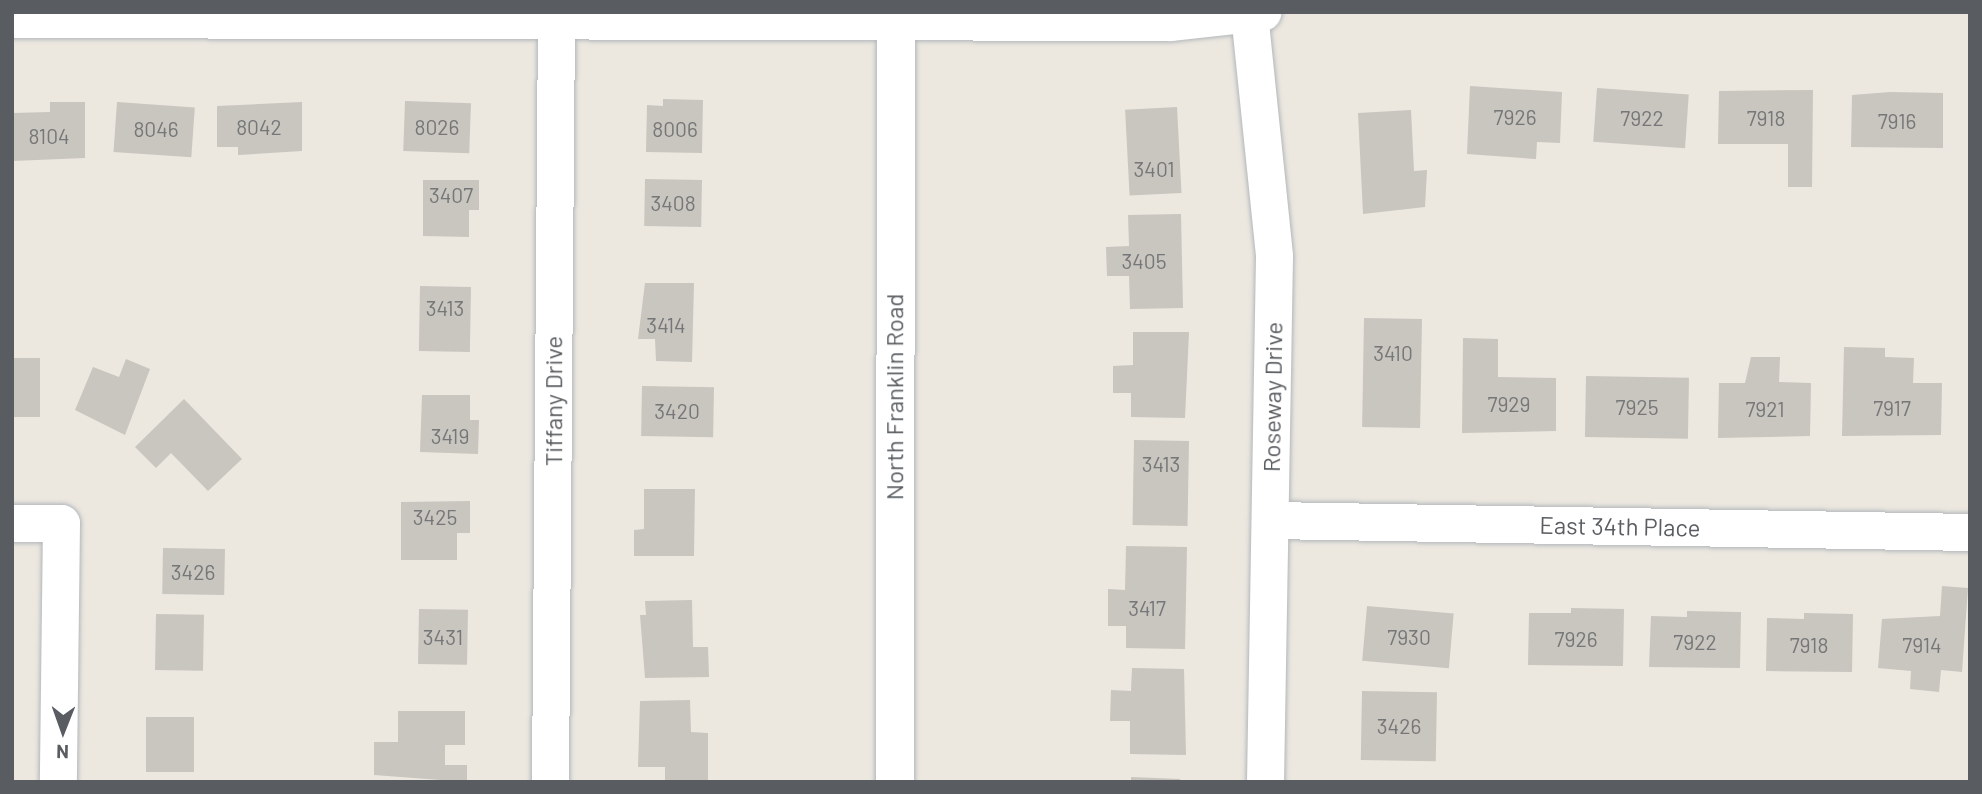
<!DOCTYPE html>
<html>
<head>
<meta charset="utf-8">
<style>
	body { margin:0 }
	#map { position:relative; width:1982px; height:794px; overflow:hidden; background:#ece8e0; font-family:Barlow,sans-serif }
	div>[style] { position:absolute }
	.building>* { inset:0; background:#c9c5bf; transform-origin:0 0 }
	.roads { filter:drop-shadow(0 0 2px #b3b7bb) drop-shadow(0 0 2px #b3b7bb) }
	.street>* { height:37px; margin:-18.5px; padding:0 18.5px; transform-origin:18.5px; border-radius:18.5px; background:#fff }
	.secondary>* { height:38px; margin:-19px; padding:0 19px; transform-origin:19px; border-radius:19px; background:#fff }
	span { translate:-50% -50%; white-space:nowrap; text-align:center; line-height:1.15; -webkit-text-stroke:7px #fff; paint-order:stroke }
	.number-label { font-size:21px; color:#757778 }
	.number-label span { -webkit-text-stroke-width:0 }
	.street-label { font-size:24px; color:#595d61 }
	.frame { position:absolute; inset:0; border:14px solid #595d61; pointer-events:none }
	.north { position:absolute; left:28px; top:696px; width:70px; height:70px; -webkit-text-stroke:5px #fff; paint-order:stroke; rotate:181deg; font-size:19px; font-weight:700; line-height:28px; text-align:center; color:#595d61 }
	.north::after { content:''; display:block; margin:auto; width:24px; height:32px; background:#595d61; clip-path:polygon(50% 0,100% 100%,50% 72%,0 100%) }
</style>
</head>
<body>
<div id="map">
	<div class="building">
		<i style="clip-path:polygon(1470px 86px,1562px 92px,1560px 143px,1537px 142px,1536px 159px,1467px 154px)"></i>
		<i style="left:1597px;top:88px;width:92px;height:54px;rotate:4deg"></i>
		<i style="clip-path:polygon(1813px 90px,1812px 187px,1788px 187px,1788px 144px,1718px 144px,1719px 91px)"></i>
		<i style="clip-path:polygon(1890px 92px,1943px 93px,1943px 148px,1851px 147px,1852px 95px)"></i>
		<i style="clip-path:polygon(663px 99px,703px 100px,702px 153px,646px 152px,647px 105px,663px 106px)"></i>
		<i style="left:405px;top:101px;width:66px;height:50px;rotate:2deg"></i>
		<i style="clip-path:polygon(50px 102px,85px 102px,85px 158px,12px 161px,12px 113px,50px 112px)"></i>
		<i style="left:117px;top:102px;width:78px;height:50px;rotate:4deg"></i>
		<i style="clip-path:polygon(302px 102px,302px 151px,238px 155px,238px 147px,217px 147px,217px 106px)"></i>
		<i style="left:1177px;top:107px;width:86px;height:52px;rotate:87deg"></i>
		<i style="clip-path:polygon(1411px 110px,1414px 171px,1427px 170px,1425px 207px,1363px 214px,1358px 113px)"></i>
		<i style="left:645px;top:179px;width:57px;height:47px;rotate:1deg"></i>
		<i style="clip-path:polygon(423px 180px,479px 180px,479px 210px,469px 210px,469px 237px,423px 236px)"></i>
		<i style="clip-path:polygon(1181px 214px,1183px 308px,1130px 309px,1129px 276px,1107px 276px,1106px 247px,1129px 246px,1128px 215px)"></i>
		<i style="clip-path:polygon(645px 283px,694px 283px,692px 362px,656px 361px,655px 339px,638px 339px)"></i>
		<i style="left:420px;top:286px;width:51px;height:65px;rotate:1deg"></i>
		<i style="left:1364px;top:318px;width:58px;height:109px;rotate:1deg"></i>
		<i style="clip-path:polygon(1133px 332px,1189px 332px,1185px 418px,1131px 417px,1131px 393px,1113px 393px,1113px 366px,1133px 365px)"></i>
		<i style="clip-path:polygon(1463px 338px,1498px 339px,1498px 377px,1556px 378px,1556px 431px,1462px 433px)"></i>
		<i style="clip-path:polygon(1844px 347px,1885px 348px,1885px 357px,1914px 358px,1913px 383px,1942px 383px,1941px 435px,1842px 436px)"></i>
		<i style="clip-path:polygon(1751px 357px,1780px 357px,1779px 382px,1811px 383px,1810px 436px,1718px 438px,1719px 383px,1745px 383px)"></i>
		<i style="left:12px;top:358px;width:28px;height:59px"></i>
		<i style="clip-path:polygon(126px 359px,150px 369px,125px 435px,75px 410px,93px 367px,119px 377px)"></i>
		<i style="left:1586px;top:376px;width:103px;height:61px;rotate:1deg"></i>
		<i style="left:642px;top:386px;width:72px;height:50px;rotate:1deg"></i>
		<i style="clip-path:polygon(422px 395px,470px 395px,470px 420px,479px 420px,478px 454px,420px 452px)"></i>
		<i style="clip-path:polygon(184px 399px,242px 459px,208px 491px,171px 453px,156px 468px,135px 447px)"></i>
		<i style="left:1134px;top:440px;width:55px;height:85px;rotate:1deg"></i>
		<i style="clip-path:polygon(644px 489px,695px 489px,694px 556px,634px 556px,634px 530px,644px 529px)"></i>
		<i style="clip-path:polygon(470px 501px,470px 533px,457px 533px,457px 560px,401px 560px,401px 502px)"></i>
		<i style="clip-path:polygon(1126px 546px,1187px 547px,1185px 649px,1126px 648px,1126px 626px,1108px 626px,1108px 589px,1125px 590px)"></i>
		<i style="left:163px;top:548px;width:62px;height:46px;rotate:1deg"></i>
		<i style="clip-path:polygon(1942px 586px,1968px 588px,1962px 672px,1941px 670px,1939px 692px,1910px 689px,1911px 671px,1878px 668px,1882px 619px,1940px 616px)"></i>
		<i style="clip-path:polygon(692px 600px,693px 647px,708px 647px,709px 677px,645px 678px,640px 615px,646px 615px,645px 601px)"></i>
		<i style="left:1367px;top:606px;width:87px;height:55px;rotate:5deg"></i>
		<i style="clip-path:polygon(1571px 608px,1624px 609px,1623px 666px,1528px 665px,1529px 613px,1571px 613px)"></i>
		<i style="left:419px;top:609px;width:49px;height:55px;rotate:1deg"></i>
		<i style="clip-path:polygon(1687px 611px,1741px 612px,1740px 668px,1649px 667px,1651px 616px,1687px 617px)"></i>
		<i style="clip-path:polygon(1804px 613px,1853px 614px,1852px 672px,1766px 671px,1767px 618px,1804px 619px)"></i>
		<i style="left:156px;top:614px;width:48px;height:56px;rotate:1deg"></i>
		<i style="clip-path:polygon(1132px 668px,1184px 669px,1186px 755px,1130px 754px,1130px 721px,1110px 721px,1111px 690px,1131px 691px)"></i>
		<i style="left:1362px;top:691px;width:75px;height:69px;rotate:1deg"></i>
		<i style="clip-path:polygon(690px 700px,691px 732px,708px 733px,708px 782px,665px 782px,665px 767px,638px 767px,640px 701px)"></i>
		<i style="clip-path:polygon(398px 711px,465px 711px,465px 745px,445px 745px,445px 765px,467px 765px,467px 782px,374px 775px,374px 742px,398px 742px)"></i>
		<i style="left:146px;top:717px;width:48px;height:55px"></i>
		<i style="clip-path:polygon(1131px 777px,1180px 779px,1180px 782px,1131px 782px)"></i>
	</div>
	<div class="roads">
		<div class="street">
			<i style="left:1249px;top:13px;width:244px;rotate:84.1deg"></i>
			<i style="left:1274px;top:256px;width:526px;rotate:90.98deg"></i>
			<i style="left:12px;top:19px;width:1158px;rotate:0.15deg"></i>
			<i style="left:1170px;top:22px;width:93px;rotate:-6.2deg"></i>
			<i style="left:1270px;top:520px;width:700px;rotate:0.98deg"></i>
			<i style="left:12px;top:523px;width:49px"></i>
			<i style="left:61px;top:523px;width:259px;rotate:90.7deg"></i>
			<i style="left:550px;top:782px;width:762px;rotate:-89.55deg"></i>
		</div>
		<div class="secondary">
			<i style="left:895px;top:782px;width:770px;rotate:-89.93deg"></i>
		</div>
	</div>
	<div class="number-label">
		<span style="left:1515px;top:117px">7926</span>
		<span style="left:1642px;top:118px">7922</span>
		<span style="left:1766px;top:118px">7918</span>
		<span style="left:1897px;top:121px">7916</span>
		<span style="left:259px;top:127px">8042</span>
		<span style="left:437px;top:127px">8026</span>
		<span style="left:156px;top:129px">8046</span>
		<span style="left:675px;top:129px">8006</span>
		<span style="left:49px;top:136px">8104</span>
		<span style="left:1154px;top:169px">3401</span>
		<span style="left:451px;top:195px">3407</span>
		<span style="left:673px;top:203px">3408</span>
		<span style="left:1144px;top:261px">3405</span>
		<span style="left:445px;top:308px">3413</span>
		<span style="left:666px;top:325px">3414</span>
		<span style="left:1393px;top:353px">3410</span>
		<span style="left:1509px;top:404px">7929</span>
		<span style="left:1637px;top:407px">7925</span>
		<span style="left:1892px;top:408px">7917</span>
		<span style="left:1765px;top:409px">7921</span>
		<span style="left:677px;top:411px">3420</span>
		<span style="left:450px;top:436px">3419</span>
		<span style="left:1161px;top:464px">3413</span>
		<span style="left:435px;top:517px">3425</span>
		<span style="left:193px;top:572px">3426</span>
		<span style="left:1147px;top:608px">3417</span>
		<span style="left:443px;top:637px">3431</span>
		<span style="left:1409px;top:637px">7930</span>
		<span style="left:1576px;top:639px">7926</span>
		<span style="left:1695px;top:642px">7922</span>
		<span style="left:1809px;top:645px">7918</span>
		<span style="left:1922px;top:645px">7914</span>
		<span style="left:1399px;top:726px">3426</span>
	</div>
	<div class="street-label">
		<span style="left:894px;top:397px;rotate:-90deg">North Franklin Road</span>
		<span style="left:1272px;top:397px;rotate:-89deg">Roseway Drive</span>
		<span style="left:553px;top:401px;rotate:-90deg">Tiffany Drive</span>
		<span style="left:1620px;top:526px;rotate:1deg">East 34th Place</span>
	</div>
	<div class="frame"></div>
	<div class="north">N</div>
</div>
</body>
</html>
